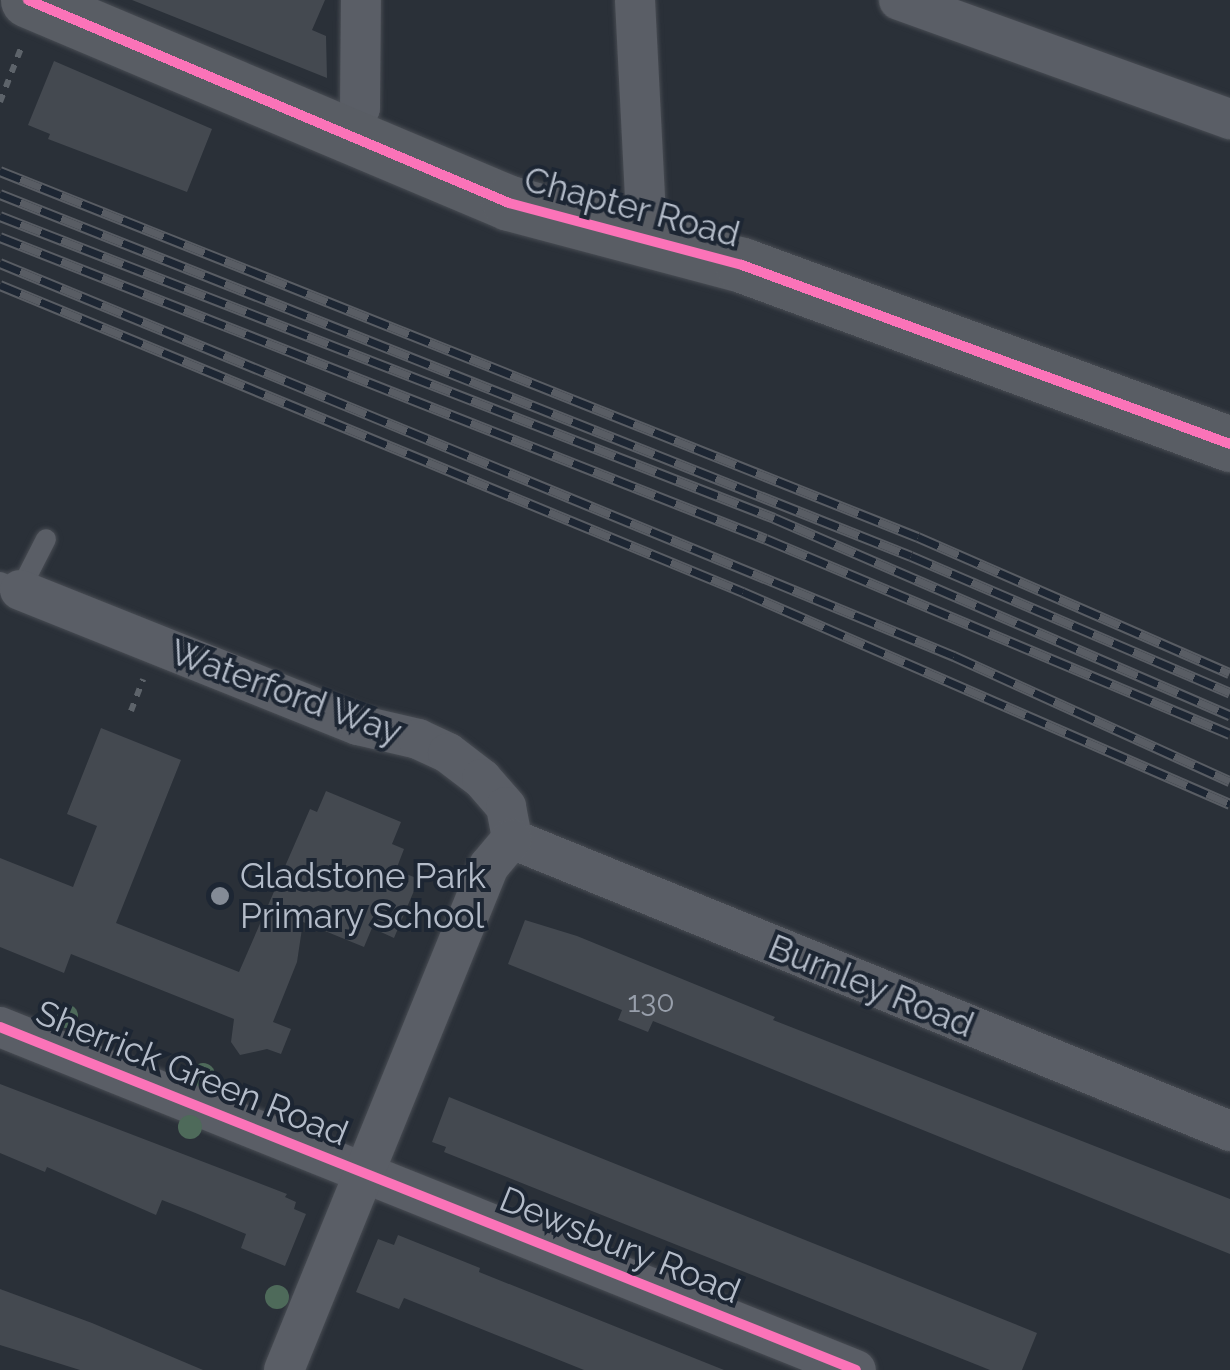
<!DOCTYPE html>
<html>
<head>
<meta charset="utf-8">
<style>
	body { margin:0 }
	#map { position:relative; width:1230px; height:1370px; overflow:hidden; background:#2a3038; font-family:Raleway,sans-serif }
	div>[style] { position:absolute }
	.building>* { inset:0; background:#444950 }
	.path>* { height:6px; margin-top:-3px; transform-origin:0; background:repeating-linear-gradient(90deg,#5d636a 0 8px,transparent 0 16px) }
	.roads { filter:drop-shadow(0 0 2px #484c53) drop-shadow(0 0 2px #484c53) }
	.lane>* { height:20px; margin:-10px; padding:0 10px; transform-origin:10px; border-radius:10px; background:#5a5e66 }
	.street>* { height:40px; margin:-20px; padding:0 20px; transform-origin:20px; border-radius:20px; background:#5a5e66 }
	.secondary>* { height:55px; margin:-27.5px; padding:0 27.5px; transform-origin:27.5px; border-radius:27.5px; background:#595d64 }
	.rail>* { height:11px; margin-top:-5.5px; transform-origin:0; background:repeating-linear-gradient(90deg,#1d2633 0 22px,#595d64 0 44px); box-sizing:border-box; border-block:2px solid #595d64 }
	.cycleway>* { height:10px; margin:-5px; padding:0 5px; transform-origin:5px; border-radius:5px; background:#fb73b8 }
	.trees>* { width:24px; height:24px; margin:-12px; border-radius:50%; background:#4e6a5a }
	.dots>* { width:28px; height:28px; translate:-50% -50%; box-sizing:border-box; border:5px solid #1d2633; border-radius:50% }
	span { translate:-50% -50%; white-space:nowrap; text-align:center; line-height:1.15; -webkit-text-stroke:8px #1d2633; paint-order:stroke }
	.number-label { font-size:30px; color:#989fab }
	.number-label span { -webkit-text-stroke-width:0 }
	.street-label { font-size:35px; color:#b4bcc9 }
	.poi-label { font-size:35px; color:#b4bcc9 }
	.left { translate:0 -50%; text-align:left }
</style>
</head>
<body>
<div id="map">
	<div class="building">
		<i style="clip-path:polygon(132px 0,325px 0,312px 30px,326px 36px,327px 78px)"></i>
		<i style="clip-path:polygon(54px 61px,212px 129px,187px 192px,48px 139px,50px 134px,28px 125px)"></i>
		<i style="clip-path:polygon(101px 728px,181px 760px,116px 923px,239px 972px,310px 809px,317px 812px,326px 791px,401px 822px,392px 844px,404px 849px,396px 870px,419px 879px,394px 938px,372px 928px,364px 947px,303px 922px,297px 962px,273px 1022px,291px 1029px,281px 1054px,267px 1049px,240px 1055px,231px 1042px,234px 1019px,71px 954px,64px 973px,0 947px,0 858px,73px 887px,97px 826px,67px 814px)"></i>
		<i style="clip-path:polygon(525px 920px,577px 936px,775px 1017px,773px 1020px,1230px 1199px,1230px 1254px,653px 1021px,648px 1032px,618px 1020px,622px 1010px,508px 964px)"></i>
		<i style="clip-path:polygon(0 1084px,287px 1194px,285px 1197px,296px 1202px,294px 1209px,306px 1214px,285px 1266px,241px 1248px,246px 1234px,193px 1212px,162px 1200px,156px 1215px,47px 1167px,45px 1172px,0 1153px)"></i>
		<i style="clip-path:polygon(449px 1097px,1037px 1333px,1022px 1370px,990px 1370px,444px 1152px,446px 1147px,432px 1142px)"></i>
		<i style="clip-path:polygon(398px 1235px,480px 1268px,479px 1272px,724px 1370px,584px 1370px,404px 1298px,399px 1309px,356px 1292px,378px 1239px,394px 1245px)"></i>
		<i style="clip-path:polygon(0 1289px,92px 1323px,203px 1370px,80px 1370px,0 1345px)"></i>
	</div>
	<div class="path">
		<i style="left:0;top:102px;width:63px;rotate:-68.7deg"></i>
		<i style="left:131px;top:711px;width:34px;rotate:-69deg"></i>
	</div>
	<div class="roads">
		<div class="lane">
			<i style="left:0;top:582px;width:22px;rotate:22deg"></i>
			<i style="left:20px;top:590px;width:57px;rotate:-63deg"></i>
		</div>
		<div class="street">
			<i style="left:635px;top:0;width:239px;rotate:87.1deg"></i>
			<i style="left:899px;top:0;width:352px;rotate:19.8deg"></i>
			<i style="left:349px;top:135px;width:29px;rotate:-68deg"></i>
			<i style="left:360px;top:108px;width:108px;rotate:-89.5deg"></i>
			<i style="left:20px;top:590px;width:364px;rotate:21.8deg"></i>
			<i style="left:358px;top:725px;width:62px;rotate:13.1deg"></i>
			<i style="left:418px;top:739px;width:33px;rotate:25deg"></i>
			<i style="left:448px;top:753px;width:43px;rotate:37.4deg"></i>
			<i style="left:482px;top:779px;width:37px;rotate:49deg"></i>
			<i style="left:506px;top:807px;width:33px;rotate:79deg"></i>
			<i style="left:512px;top:839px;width:775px;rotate:22.13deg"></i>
			<i style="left:0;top:1027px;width:922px;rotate:21.84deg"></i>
			<i style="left:284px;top:1370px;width:544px;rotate:-67.87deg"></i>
			<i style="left:489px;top:866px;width:35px;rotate:-50deg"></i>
		</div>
		<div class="secondary">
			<i style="left:28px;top:0;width:522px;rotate:22.88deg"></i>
			<i style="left:509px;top:203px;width:241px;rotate:14.9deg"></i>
			<i style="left:742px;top:265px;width:520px;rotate:20.14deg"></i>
		</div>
	</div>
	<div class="rail">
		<i style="left:0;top:171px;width:988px;rotate:21.74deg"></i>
		<i style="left:918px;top:537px;width:340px;rotate:23.6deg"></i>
		<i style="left:0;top:194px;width:980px;rotate:21.67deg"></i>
		<i style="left:911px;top:556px;width:347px;rotate:23.2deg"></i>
		<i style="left:0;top:216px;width:831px;rotate:21.31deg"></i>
		<i style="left:774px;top:518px;width:497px;rotate:23.4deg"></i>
		<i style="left:0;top:237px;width:823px;rotate:21.52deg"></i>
		<i style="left:766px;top:539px;width:503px;rotate:22.8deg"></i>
		<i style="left:0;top:263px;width:1032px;rotate:22.39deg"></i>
		<i style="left:954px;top:656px;width:303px;rotate:24.4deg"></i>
		<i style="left:0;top:285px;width:804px;rotate:22.45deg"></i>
		<i style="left:743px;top:592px;width:531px;rotate:23.52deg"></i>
	</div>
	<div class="cycleway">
		<i style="left:28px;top:0;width:522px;rotate:22.88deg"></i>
		<i style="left:509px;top:203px;width:241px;rotate:14.9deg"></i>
		<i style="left:742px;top:265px;width:520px;rotate:20.14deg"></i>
		<i style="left:0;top:1027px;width:922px;rotate:21.84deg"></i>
	</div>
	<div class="trees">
		<i style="left:66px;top:1016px"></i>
		<i style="left:203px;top:1075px"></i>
		<i style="left:190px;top:1127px"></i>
		<i style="left:277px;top:1297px"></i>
	</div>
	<div class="dots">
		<i style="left:220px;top:896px;background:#848b96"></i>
	</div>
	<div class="number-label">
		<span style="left:651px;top:1002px">130</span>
	</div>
	<div class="street-label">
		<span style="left:632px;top:207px;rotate:15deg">Chapter Road</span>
		<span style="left:286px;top:692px;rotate:20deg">Waterford Way</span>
		<span style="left:871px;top:986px;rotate:22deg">Burnley Road</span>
		<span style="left:192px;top:1073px;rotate:22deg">Sherrick Green Road</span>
		<span style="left:620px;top:1245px;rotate:22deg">Dewsbury Road</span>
	</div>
	<div class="poi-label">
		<span class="left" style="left:240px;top:896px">Gladstone Park<br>Primary School</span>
	</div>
</div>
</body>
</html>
